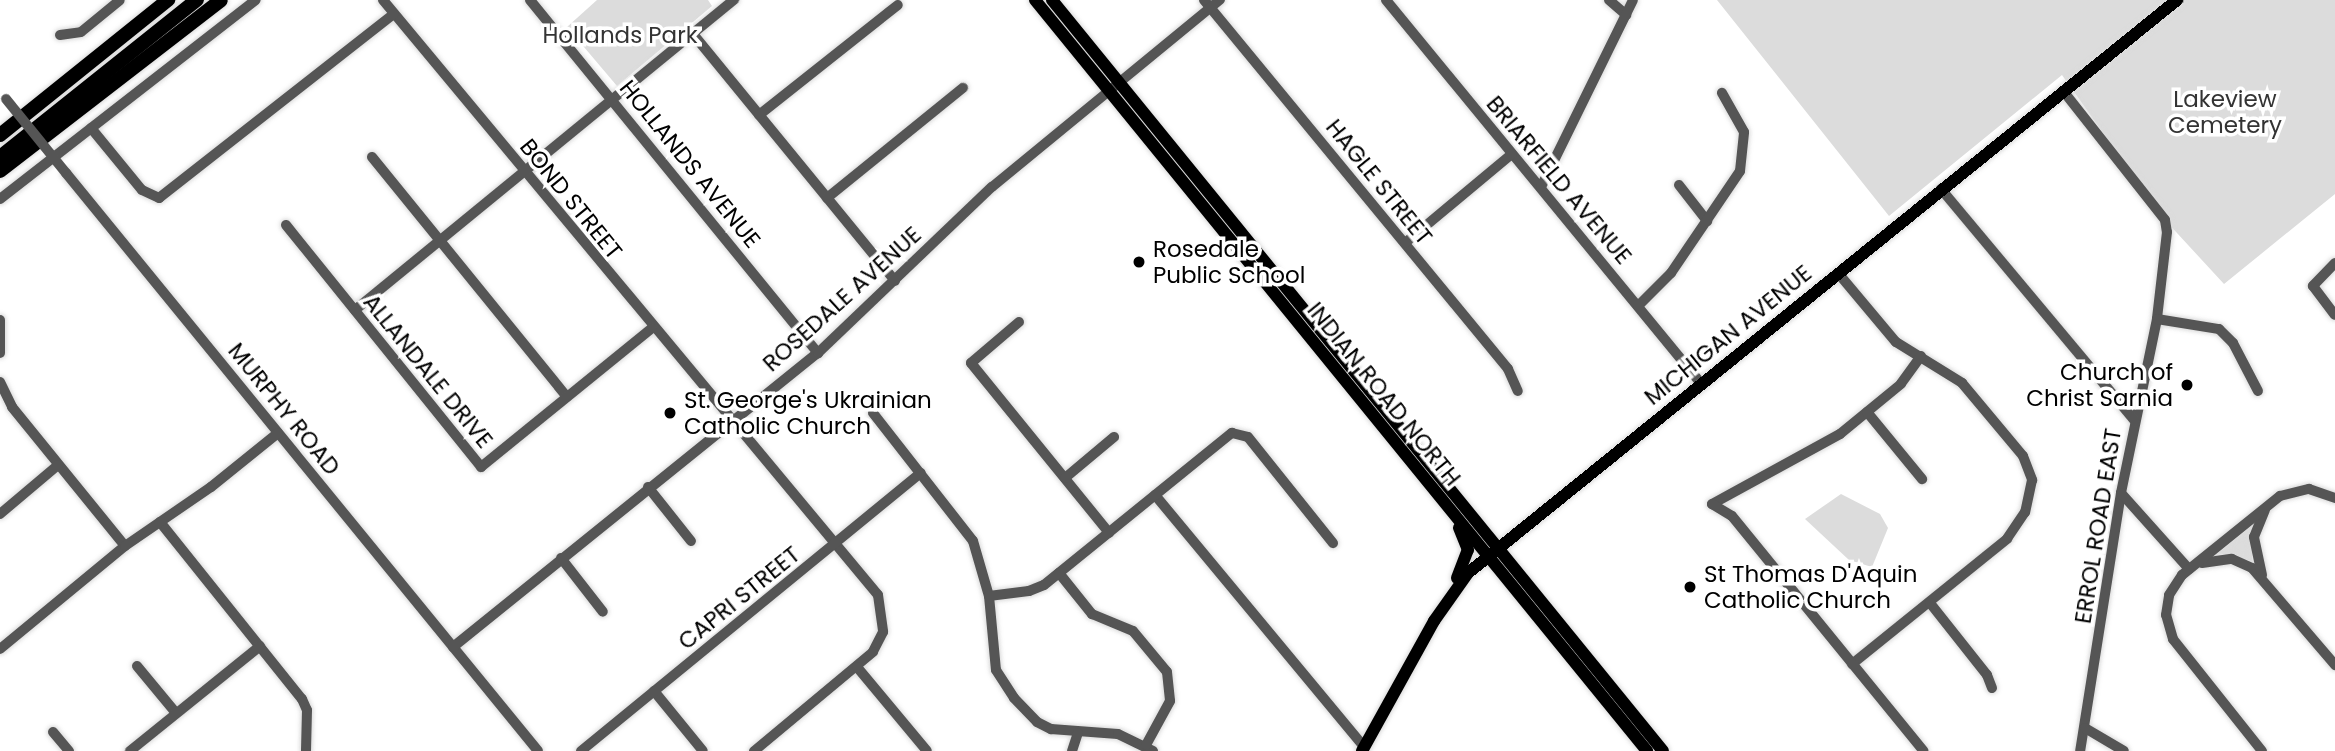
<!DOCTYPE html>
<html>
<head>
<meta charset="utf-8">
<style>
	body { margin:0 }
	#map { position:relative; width:2335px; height:751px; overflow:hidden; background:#fff; font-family:Poppins,sans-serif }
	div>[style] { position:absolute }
	.green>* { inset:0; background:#dcdcdc }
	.roads { filter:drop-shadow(0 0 2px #dbdbdb) drop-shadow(0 0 2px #dbdbdb) }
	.minor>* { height:10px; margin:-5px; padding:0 5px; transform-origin:5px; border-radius:5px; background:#555 }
	.major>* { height:12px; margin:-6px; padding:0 6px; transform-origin:6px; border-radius:6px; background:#000 }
	.highway>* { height:14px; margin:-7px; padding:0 7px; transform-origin:7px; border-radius:7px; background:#000 }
	.minor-bridge>* { height:10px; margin:-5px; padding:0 5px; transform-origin:5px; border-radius:5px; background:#555 }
	.dots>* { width:19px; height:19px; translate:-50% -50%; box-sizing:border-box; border:4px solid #fff; border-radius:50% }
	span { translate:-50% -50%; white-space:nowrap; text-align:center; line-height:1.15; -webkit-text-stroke:7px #fff; paint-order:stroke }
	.park-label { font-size:23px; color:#333 }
	.street-label { font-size:23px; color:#000 }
	.poi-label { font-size:23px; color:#000 }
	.left { translate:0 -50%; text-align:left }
	.right { translate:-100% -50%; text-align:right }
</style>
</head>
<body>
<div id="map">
	<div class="green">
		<i style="clip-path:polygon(597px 0,708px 0,712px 6px,617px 86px,567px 27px)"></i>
		<i style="clip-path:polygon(1717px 0,2335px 0,2335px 194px,2224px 284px,2165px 220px,2062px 75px,1889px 216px)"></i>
		<i style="clip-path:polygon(1841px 494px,1880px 514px,1888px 528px,1872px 567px,1849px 560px,1805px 519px)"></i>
		<i style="clip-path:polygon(2253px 526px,2252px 561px,2218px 553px,2251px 526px)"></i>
	</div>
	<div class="roads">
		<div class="minor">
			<i style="left:383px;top:0;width:774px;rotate:50.24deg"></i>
			<i style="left:878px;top:595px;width:37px;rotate:82deg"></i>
			<i style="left:883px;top:632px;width:22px;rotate:117deg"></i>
			<i style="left:873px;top:652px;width:155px;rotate:140.2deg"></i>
			<i style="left:530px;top:0;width:456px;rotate:50.8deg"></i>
			<i style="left:1204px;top:0;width:478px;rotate:50.5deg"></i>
			<i style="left:1508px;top:369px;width:24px;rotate:66deg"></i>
			<i style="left:1386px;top:0;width:497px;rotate:50.6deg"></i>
			<i style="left:1609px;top:0;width:23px;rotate:41deg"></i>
			<i style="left:693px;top:34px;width:319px;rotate:50.7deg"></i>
			<i style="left:60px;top:35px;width:21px;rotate:-8deg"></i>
			<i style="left:81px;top:32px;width:50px;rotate:-39.4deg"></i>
			<i style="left:2064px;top:92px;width:163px;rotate:51.7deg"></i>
			<i style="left:2165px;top:220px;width:12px;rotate:81deg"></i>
			<i style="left:2167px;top:232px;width:88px;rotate:96.6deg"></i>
			<i style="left:2157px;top:319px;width:178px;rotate:101.7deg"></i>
			<i style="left:2121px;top:493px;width:261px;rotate:99deg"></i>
			<i style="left:759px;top:115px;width:177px;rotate:-38.4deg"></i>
			<i style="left:91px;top:128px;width:80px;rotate:50.6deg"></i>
			<i style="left:142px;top:190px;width:19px;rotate:25deg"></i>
			<i style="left:159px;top:198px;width:298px;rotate:-38.1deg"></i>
			<i style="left:372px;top:157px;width:309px;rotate:50.9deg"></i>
			<i style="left:66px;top:173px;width:746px;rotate:50.76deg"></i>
			<i style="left:1679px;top:185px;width:46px;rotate:52.1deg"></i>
			<i style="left:1541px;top:187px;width:208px;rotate:-63.8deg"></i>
			<i style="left:1941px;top:189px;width:302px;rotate:50.1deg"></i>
			<i style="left:827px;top:198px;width:175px;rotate:-39deg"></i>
			<i style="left:0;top:199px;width:324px;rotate:-37.9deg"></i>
			<i style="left:286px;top:225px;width:311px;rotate:51.1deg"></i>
			<i style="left:481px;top:467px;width:220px;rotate:-39.1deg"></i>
			<i style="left:1405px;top:243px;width:139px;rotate:-39.8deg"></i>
			<i style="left:2335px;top:263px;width:32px;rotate:134deg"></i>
			<i style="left:2313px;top:286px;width:36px;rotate:53deg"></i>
			<i style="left:1838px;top:273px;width:90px;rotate:50deg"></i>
			<i style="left:1896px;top:342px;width:78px;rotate:31.8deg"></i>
			<i style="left:1962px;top:383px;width:95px;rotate:50.1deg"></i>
			<i style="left:2023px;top:456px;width:26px;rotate:69deg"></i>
			<i style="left:2032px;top:480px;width:33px;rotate:102deg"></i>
			<i style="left:2025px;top:512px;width:32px;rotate:124deg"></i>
			<i style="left:2007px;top:539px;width:199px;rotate:141.1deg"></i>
			<i style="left:1638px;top:306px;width:47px;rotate:-45deg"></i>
			<i style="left:1671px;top:273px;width:123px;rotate:-55.9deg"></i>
			<i style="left:1740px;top:171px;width:39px;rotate:-84deg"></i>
			<i style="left:1744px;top:132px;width:45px;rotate:-119.4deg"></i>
			<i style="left:355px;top:310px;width:490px;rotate:-39.3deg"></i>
			<i style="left:2157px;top:319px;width:63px;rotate:9.2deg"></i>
			<i style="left:2219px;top:329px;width:20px;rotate:45deg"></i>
			<i style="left:2233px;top:343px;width:54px;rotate:62.5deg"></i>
			<i style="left:0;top:320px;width:33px;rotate:90deg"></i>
			<i style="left:1019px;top:322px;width:63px;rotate:139.5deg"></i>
			<i style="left:971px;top:363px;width:219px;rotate:50.9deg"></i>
			<i style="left:1921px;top:356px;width:34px;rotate:126deg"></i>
			<i style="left:1901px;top:384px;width:79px;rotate:140.7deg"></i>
			<i style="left:1840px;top:434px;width:146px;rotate:151.3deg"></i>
			<i style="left:1712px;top:504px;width:23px;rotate:31deg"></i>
			<i style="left:1732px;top:516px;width:303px;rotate:50.8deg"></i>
			<i style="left:0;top:382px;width:28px;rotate:64deg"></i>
			<i style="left:12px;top:407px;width:179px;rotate:50.9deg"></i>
			<i style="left:1867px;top:412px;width:87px;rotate:50.6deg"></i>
			<i style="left:873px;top:413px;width:162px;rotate:52deg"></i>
			<i style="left:973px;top:541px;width:57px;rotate:73.8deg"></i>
			<i style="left:989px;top:596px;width:74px;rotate:84.6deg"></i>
			<i style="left:996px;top:670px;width:33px;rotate:57deg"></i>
			<i style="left:1014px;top:698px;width:33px;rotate:46deg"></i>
			<i style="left:1037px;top:722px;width:16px;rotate:27deg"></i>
			<i style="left:1051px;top:729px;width:67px;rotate:4.3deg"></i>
			<i style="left:1118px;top:734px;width:39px;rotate:26deg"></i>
			<i style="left:1065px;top:478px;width:64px;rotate:-39.9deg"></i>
			<i style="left:648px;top:487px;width:69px;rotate:51.5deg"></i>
			<i style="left:2121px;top:493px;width:102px;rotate:48.2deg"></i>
			<i style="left:1155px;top:495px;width:327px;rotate:50.3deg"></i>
			<i style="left:0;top:514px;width:76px;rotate:-40.2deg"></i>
			<i style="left:160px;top:522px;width:227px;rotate:51.3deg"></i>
			<i style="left:302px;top:699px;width:12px;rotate:66deg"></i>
			<i style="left:307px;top:710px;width:41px;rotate:91.4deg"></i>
			<i style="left:561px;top:558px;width:68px;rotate:52.1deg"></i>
			<i style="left:2202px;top:563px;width:30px;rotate:-8deg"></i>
			<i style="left:2232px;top:559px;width:22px;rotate:24deg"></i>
			<i style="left:2252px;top:568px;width:128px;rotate:49.4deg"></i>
			<i style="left:1059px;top:573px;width:53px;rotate:51.2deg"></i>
			<i style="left:1092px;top:614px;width:44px;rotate:22.5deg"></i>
			<i style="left:1133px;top:631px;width:53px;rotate:50.3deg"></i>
			<i style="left:1167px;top:672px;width:29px;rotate:84deg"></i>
			<i style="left:1170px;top:701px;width:50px;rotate:118.6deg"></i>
			<i style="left:2262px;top:575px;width:39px;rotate:-102deg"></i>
			<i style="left:2254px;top:537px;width:29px;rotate:-68deg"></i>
			<i style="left:989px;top:596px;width:40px;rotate:-7.1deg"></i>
			<i style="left:1029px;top:591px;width:16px;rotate:-22deg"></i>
			<i style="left:1044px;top:585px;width:242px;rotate:-39deg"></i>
			<i style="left:1232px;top:433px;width:16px;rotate:14deg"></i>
			<i style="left:1248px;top:437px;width:136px;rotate:51.3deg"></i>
			<i style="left:1930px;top:603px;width:92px;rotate:51.6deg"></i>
			<i style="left:1987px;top:675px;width:14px;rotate:69deg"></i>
			<i style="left:453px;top:647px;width:469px;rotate:-38.9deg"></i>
			<i style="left:818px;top:353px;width:240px;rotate:-43.7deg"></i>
			<i style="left:992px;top:187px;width:295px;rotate:-39.4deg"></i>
			<i style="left:0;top:649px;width:162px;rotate:-39.5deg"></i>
			<i style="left:125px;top:546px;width:104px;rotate:-34.5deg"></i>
			<i style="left:211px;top:487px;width:86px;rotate:-38.9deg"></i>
			<i style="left:137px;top:666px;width:61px;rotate:50.3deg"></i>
			<i style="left:857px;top:667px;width:109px;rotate:50.2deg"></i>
			<i style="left:654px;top:691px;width:77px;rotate:50.8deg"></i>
			<i style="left:2085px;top:728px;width:45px;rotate:30.5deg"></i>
			<i style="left:53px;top:732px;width:25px;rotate:50deg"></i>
			<i style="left:130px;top:751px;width:167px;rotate:-38.9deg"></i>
			<i style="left:581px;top:751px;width:439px;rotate:-39.3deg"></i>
			<i style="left:1072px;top:751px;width:19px;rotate:-72deg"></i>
			<i style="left:2262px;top:751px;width:143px;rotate:-128.5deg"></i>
			<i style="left:2173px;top:639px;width:25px;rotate:-106deg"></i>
			<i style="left:2166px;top:615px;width:20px;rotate:-81deg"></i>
			<i style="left:2169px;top:595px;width:24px;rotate:-57deg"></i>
			<i style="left:2182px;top:575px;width:126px;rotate:-38.9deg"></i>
			<i style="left:2280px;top:496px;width:30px;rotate:-14deg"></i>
			<i style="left:2309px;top:489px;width:28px;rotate:19deg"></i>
		</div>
		<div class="major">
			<i style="left:1035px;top:0;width:969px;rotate:50.82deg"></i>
			<i style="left:1052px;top:0;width:968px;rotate:50.87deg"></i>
			<i style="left:1457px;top:578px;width:30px;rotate:-69deg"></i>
			<i style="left:1468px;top:550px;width:24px;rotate:-112deg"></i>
			<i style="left:1362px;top:751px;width:149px;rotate:-61deg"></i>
			<i style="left:1434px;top:621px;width:59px;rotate:-54.7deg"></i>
			<i style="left:1468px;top:573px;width:912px;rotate:-38.94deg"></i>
		</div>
		<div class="highway">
			<i style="left:0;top:135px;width:216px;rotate:-38.8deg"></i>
			<i style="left:0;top:157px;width:252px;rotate:-38.6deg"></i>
			<i style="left:0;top:171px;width:279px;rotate:-37.7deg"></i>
		</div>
	</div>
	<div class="minor-bridge">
		<i style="left:6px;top:99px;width:95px;rotate:51deg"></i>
	</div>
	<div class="dots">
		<i style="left:1139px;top:262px;background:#000"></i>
		<i style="left:2187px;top:385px;background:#000"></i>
		<i style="left:670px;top:413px;background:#000"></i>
		<i style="left:1690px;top:587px;background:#000"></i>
	</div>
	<div class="park-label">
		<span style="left:620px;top:35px">Hollands Park</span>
		<span style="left:2225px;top:112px">Lakeview<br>Cemetery</span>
	</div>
	<div class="street-label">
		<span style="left:690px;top:164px;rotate:51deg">HOLLANDS AVENUE</span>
		<span style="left:1559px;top:180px;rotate:50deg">BRIARFIELD AVENUE</span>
		<span style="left:1379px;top:182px;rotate:51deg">HAGLE STREET</span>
		<span style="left:571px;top:199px;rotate:51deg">BOND STREET</span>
		<span style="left:842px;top:299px;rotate:-42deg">ROSEDALE AVENUE</span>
		<span style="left:1728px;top:335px;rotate:-39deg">MICHIGAN AVENUE</span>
		<span style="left:428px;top:371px;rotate:51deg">ALLANDALE DRIVE</span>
		<span style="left:1384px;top:394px;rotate:51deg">INDIAN ROAD NORTH</span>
		<span style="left:284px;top:409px;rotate:51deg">MURPHY ROAD</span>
		<span style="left:2098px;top:526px;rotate:-81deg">ERROL ROAD EAST</span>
		<span style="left:739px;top:598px;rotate:-39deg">CAPRI STREET</span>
	</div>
	<div class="poi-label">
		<span class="left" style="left:1153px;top:262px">Rosedale<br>Public School</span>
		<span class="right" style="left:2173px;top:385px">Church of<br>Christ Sarnia</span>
		<span class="left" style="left:684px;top:413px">St. George's Ukrainian<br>Catholic Church</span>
		<span class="left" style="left:1704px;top:587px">St Thomas D'Aquin<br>Catholic Church</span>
	</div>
</div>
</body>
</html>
